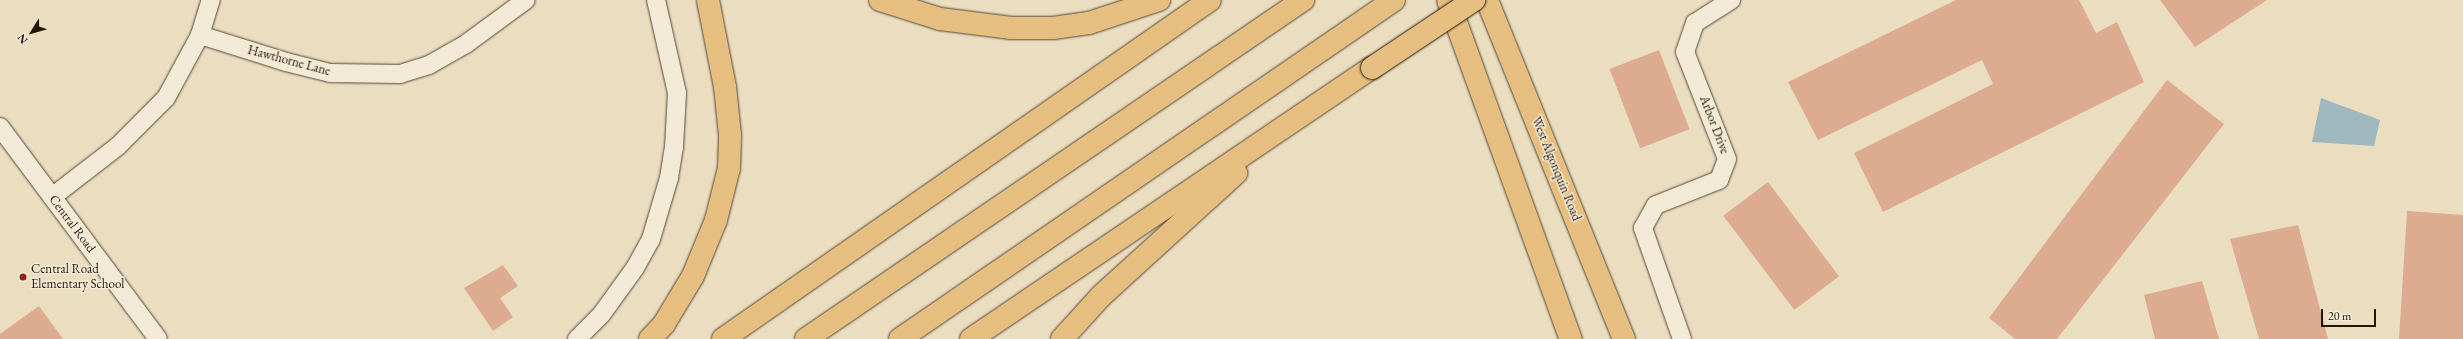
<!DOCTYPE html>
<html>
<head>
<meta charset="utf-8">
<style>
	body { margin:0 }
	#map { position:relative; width:2463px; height:339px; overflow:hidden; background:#ebddc0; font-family:"EB Garamond",serif }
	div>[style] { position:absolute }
	.water>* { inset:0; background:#9eb8be }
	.building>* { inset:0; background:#dcab90; transform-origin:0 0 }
	.roads { filter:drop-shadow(0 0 1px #544836) drop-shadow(0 0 1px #544836) }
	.minor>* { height:18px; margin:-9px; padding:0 9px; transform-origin:9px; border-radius:9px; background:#f2e9d6 }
	.major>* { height:22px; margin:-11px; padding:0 11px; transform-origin:11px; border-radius:11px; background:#e6be80 }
	.highway>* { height:22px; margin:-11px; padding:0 11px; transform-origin:11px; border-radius:11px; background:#e6be80 }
	.bridges { filter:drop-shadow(0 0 1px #211608) drop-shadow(0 0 1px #211608) }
	.highway-bridge>* { height:22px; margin:-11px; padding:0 11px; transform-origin:11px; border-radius:11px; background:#e6be80 }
	.dots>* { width:11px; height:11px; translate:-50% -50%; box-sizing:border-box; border:2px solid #f2e9d6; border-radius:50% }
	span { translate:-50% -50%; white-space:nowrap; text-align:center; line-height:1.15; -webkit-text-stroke:3px #f2e9d6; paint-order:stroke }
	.street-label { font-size:13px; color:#211608 }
	.poi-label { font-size:13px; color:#211608 }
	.left { translate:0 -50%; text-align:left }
	.north { position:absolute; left:12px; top:12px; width:40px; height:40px; -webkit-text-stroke:3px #f2e9d6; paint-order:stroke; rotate:233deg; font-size:11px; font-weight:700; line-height:16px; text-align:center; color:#211608 }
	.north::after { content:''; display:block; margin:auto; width:14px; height:18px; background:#211608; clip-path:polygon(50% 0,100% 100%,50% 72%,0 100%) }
	.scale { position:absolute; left:2321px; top:309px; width:55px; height:18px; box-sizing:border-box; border:2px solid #211608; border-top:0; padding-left:5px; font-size:12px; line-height:14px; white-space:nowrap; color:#211608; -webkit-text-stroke:3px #f2e9d6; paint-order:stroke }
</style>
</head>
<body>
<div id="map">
	<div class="water">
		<i style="clip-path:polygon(2321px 98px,2380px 120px,2374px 146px,2312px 142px)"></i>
	</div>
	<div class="building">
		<i style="clip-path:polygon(1956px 0,2079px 0,2096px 33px,2117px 22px,2144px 82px,1883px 212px,1854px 153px,1993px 84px,1982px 60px,1818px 140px,1788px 82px)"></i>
		<i style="clip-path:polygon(2160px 0,2267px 0,2195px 47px)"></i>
		<i style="left:1659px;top:50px;width:85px;height:53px;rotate:69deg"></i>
		<i style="clip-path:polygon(2167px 80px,2224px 124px,2057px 339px,2015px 339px,1989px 318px)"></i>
		<i style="left:1768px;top:182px;width:118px;height:56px;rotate:53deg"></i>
		<i style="clip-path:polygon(2407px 211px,2463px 215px,2463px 339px,2399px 339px)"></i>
		<i style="clip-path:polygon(2298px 225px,2328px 339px,2259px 339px,2230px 239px)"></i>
		<i style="clip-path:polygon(503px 265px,518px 286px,500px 298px,513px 317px,493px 331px,464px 288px)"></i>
		<i style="clip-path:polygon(2202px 281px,2219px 339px,2155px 339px,2144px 295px)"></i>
		<i style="clip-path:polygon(39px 306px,63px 339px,0 339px,0 334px)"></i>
	</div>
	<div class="roads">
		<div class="minor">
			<i style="left:200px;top:35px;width:90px;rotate:17.4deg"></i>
			<i style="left:286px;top:62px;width:45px;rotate:14deg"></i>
			<i style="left:330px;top:73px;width:70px;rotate:0.8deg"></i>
			<i style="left:400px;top:74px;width:30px;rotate:-17deg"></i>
			<i style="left:429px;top:65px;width:43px;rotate:-29.6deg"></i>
			<i style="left:466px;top:44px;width:74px;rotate:-36.3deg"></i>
			<i style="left:0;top:127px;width:264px;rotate:53.3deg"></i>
			<i style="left:52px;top:197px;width:82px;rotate:-37.6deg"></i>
			<i style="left:117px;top:147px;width:69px;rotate:-45deg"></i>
			<i style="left:166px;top:98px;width:72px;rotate:-61.6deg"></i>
			<i style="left:200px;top:35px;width:37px;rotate:-73deg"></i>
			<i style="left:577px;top:339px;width:34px;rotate:-45deg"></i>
			<i style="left:601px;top:315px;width:58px;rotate:-54.1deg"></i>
			<i style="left:635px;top:268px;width:33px;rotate:-61deg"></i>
			<i style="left:651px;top:239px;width:64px;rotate:-73.6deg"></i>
			<i style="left:669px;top:178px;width:30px;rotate:-81deg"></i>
			<i style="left:674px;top:148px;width:55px;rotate:-86.9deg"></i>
			<i style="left:677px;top:93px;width:95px;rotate:-102.7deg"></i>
			<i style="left:1682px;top:339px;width:118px;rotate:-109.4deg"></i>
			<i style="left:1643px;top:228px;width:26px;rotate:-61deg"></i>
			<i style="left:1656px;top:205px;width:68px;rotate:-21.6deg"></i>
			<i style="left:1719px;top:180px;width:22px;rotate:-69deg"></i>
			<i style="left:1727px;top:159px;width:115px;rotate:-111.4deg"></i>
			<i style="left:1685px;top:52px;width:31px;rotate:-71deg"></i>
			<i style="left:1695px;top:23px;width:43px;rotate:-32.6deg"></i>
		</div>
		<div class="major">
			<i style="left:1448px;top:0;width:361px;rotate:70.1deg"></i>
			<i style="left:1487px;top:0;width:366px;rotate:68deg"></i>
		</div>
		<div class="highway">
			<i style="left:880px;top:0;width:63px;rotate:17.6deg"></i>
			<i style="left:940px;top:19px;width:72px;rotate:7.2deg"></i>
			<i style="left:1011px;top:28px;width:42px"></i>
			<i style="left:1053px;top:28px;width:36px;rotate:-8deg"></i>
			<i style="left:1089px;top:23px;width:74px;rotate:-18.2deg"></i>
			<i style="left:650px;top:339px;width:21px;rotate:-47deg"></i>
			<i style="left:664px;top:324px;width:56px;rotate:-58.9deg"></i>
			<i style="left:693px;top:276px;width:61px;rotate:-67.7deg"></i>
			<i style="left:716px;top:220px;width:54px;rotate:-76deg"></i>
			<i style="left:729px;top:168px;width:33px;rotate:-88deg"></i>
			<i style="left:730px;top:135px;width:48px;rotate:-95.9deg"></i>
			<i style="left:725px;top:87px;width:89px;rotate:-101.1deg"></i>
			<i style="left:723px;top:339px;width:593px;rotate:-34.84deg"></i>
			<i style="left:806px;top:339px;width:602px;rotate:-34.3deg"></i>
			<i style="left:900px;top:339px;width:599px;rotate:-34.46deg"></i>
			<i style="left:971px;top:339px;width:484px;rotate:-34.1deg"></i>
			<i style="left:1062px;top:339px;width:58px;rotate:-47.8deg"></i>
			<i style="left:1101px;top:296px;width:183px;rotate:-42.3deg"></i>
		</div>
	</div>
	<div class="bridges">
		<div class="highway-bridge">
			<i style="left:1372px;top:68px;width:123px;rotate:-33.7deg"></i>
		</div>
	</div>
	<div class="dots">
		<i style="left:23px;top:277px;background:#8f2418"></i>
	</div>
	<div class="street-label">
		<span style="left:289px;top:61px;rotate:15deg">Hawthorne Lane</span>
		<span style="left:1714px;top:125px;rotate:69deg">Arbor Drive</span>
		<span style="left:1556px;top:169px;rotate:68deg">West Algonquin Road</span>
		<span style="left:72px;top:224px;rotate:53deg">Central Road</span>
	</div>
	<div class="poi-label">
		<span class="left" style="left:31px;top:277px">Central Road<br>Elementary School</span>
	</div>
	<div class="north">N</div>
	<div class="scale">20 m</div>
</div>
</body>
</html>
